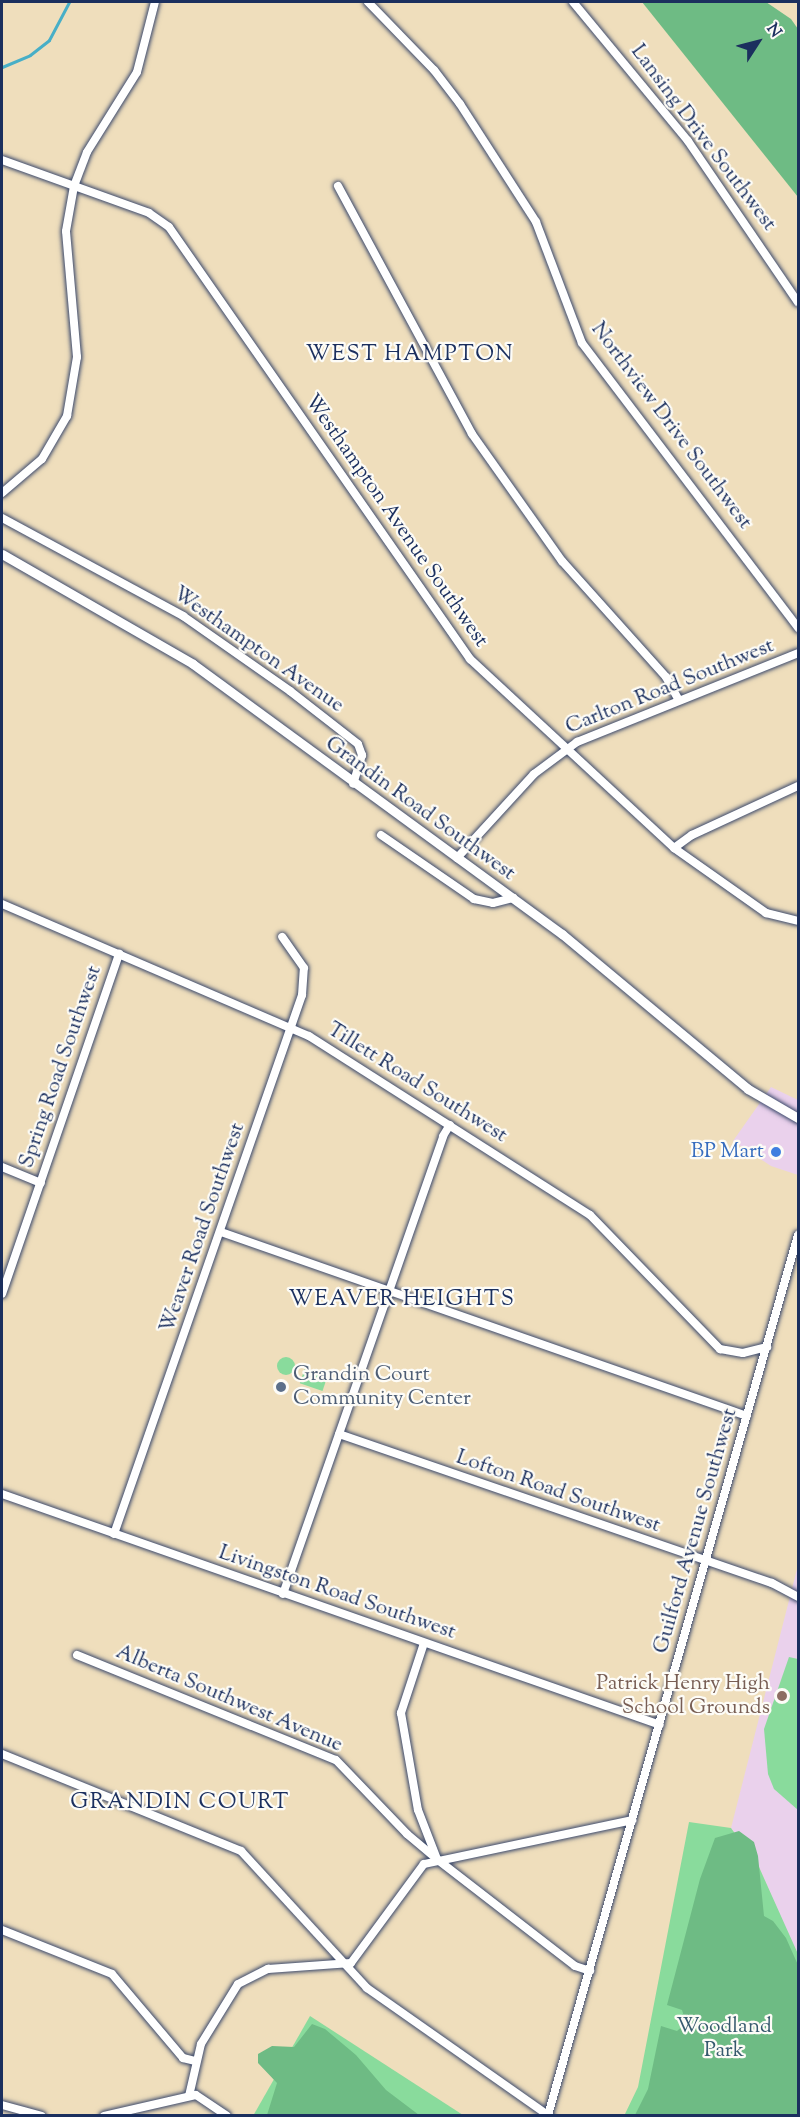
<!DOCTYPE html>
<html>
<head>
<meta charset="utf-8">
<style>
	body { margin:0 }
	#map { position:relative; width:800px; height:2117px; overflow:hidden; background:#efdebc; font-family:"Sorts Mill Goudy",serif }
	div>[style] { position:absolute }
	.built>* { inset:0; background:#ead1ec }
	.green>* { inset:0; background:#89db9c; transform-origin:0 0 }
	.round { border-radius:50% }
	.forest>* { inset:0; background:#6ebb84 }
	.stream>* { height:3px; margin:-1.5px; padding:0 1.5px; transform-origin:1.5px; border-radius:1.5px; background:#48afc7 }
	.roads { filter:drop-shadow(0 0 2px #3b496c) drop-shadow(0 0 2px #3b496c) }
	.minor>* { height:8px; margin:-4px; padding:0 4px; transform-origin:4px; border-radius:4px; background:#fff }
	.tertiary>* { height:9px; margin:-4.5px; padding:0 4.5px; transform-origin:4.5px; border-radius:4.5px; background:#fff }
	.dots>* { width:16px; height:16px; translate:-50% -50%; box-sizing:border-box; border:3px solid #fdfcf7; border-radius:50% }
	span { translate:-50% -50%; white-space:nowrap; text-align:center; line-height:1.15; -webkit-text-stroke:4.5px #fdfcf7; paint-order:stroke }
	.street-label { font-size:21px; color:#1b2f5e }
	.shop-label { font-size:21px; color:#366cbe }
	.right { translate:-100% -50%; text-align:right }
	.service-label { font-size:21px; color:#4e5e75 }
	.left { translate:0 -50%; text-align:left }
	.education-label { font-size:21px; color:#785e54 }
	.park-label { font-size:21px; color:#365a6e }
	.neighbourhood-label { font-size:22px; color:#1b2f5e; letter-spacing:1.5px }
	.frame { position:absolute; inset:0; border:3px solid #1b2f5e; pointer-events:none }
	.north { position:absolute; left:728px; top:12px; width:60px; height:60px; -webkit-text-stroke:4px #fdfcf7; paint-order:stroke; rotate:54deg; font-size:16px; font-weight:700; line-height:24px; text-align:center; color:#1b2f5e }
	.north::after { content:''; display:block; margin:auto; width:21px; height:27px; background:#1b2f5e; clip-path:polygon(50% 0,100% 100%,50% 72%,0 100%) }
</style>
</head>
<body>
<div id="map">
	<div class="built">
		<i style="clip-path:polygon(771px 1087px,798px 1100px,798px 1175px,771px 1166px,733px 1141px)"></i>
		<i style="clip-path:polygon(798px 1565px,798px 1957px,759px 1867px,731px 1828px)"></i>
	</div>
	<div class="green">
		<i class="round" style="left:277px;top:1357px;width:18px;height:18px"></i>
		<i style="left:305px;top:1368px;width:24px;height:16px;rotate:19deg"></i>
		<i style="clip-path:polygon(789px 1657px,798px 1659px,798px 1810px,774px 1789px,768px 1774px,764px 1729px)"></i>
		<i style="clip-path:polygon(689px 1822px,731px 1828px,759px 1867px,798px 1954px,798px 2115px,624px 2116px,638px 2087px)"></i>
		<i style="clip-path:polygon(310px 2016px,463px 2115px,253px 2116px)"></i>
	</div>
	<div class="forest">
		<i style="clip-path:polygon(642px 2px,766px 2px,791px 19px,798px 29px,798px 197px)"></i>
		<i style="clip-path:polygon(739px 1831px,754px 1842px,758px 1856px,764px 1916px,773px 1921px,786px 1938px,798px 1965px,798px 2115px,635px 2115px,648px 2089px,661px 2026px,677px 2031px,686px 2023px,682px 2010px,667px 2005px,700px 1879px,715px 1838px)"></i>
		<i style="clip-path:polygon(312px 2024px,325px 2029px,356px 2055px,386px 2090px,419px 2115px,267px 2115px,277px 2083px,258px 2063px,258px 2054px,272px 2046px,294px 2047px)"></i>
	</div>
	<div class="stream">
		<i style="left:2px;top:67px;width:30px;rotate:-23deg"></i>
		<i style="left:30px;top:55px;width:24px;rotate:-38deg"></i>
		<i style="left:49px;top:40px;width:43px;rotate:-62.2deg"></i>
	</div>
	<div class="roads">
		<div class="minor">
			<i style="left:368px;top:2px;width:95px;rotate:45.9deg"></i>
			<i style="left:434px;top:70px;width:43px;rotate:52.6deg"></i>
			<i style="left:460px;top:104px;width:140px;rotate:57.2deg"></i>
			<i style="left:536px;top:222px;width:129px;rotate:69.2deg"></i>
			<i style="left:582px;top:343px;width:358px;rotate:52.8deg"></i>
			<i style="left:573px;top:2px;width:180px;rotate:50.4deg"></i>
			<i style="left:688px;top:141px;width:195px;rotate:55.7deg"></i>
			<i style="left:2px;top:160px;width:156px;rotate:19.8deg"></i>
			<i style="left:149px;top:213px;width:24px;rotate:35deg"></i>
			<i style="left:169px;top:227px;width:527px;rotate:55.13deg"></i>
			<i style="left:470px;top:659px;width:278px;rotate:42.8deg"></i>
			<i style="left:674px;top:848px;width:113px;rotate:35.2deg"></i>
			<i style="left:766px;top:913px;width:33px;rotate:14deg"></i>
			<i style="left:338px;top:186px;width:282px;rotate:61.6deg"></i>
			<i style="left:472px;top:434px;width:156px;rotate:54.7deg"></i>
			<i style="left:562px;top:561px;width:156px;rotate:48.1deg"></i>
			<i style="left:666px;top:677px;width:26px;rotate:61deg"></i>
			<i style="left:2px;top:493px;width:52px;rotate:-40.4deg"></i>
			<i style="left:42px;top:459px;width:50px;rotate:-59.8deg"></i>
			<i style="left:67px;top:416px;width:60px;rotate:-80.4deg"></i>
			<i style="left:77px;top:357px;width:126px;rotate:-95deg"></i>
			<i style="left:66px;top:231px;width:46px;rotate:-79.9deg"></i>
			<i style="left:74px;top:186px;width:36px;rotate:-69deg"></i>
			<i style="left:87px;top:152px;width:94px;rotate:-58deg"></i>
			<i style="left:137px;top:72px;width:72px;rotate:-75.6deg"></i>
			<i style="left:2px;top:518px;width:206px;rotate:28.4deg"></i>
			<i style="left:183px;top:616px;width:131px;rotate:35deg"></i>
			<i style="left:290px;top:691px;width:86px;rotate:37.9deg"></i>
			<i style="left:358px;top:744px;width:12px;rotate:70deg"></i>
			<i style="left:362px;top:755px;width:30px;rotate:107deg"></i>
			<i style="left:381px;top:835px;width:113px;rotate:34.5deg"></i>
			<i style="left:474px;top:899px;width:19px;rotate:12deg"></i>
			<i style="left:493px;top:903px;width:21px;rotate:-14deg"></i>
			<i style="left:674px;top:848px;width:22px;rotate:-36deg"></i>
			<i style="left:692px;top:835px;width:117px;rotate:-24.8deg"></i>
			<i style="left:457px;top:858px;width:114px;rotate:-47.5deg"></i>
			<i style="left:534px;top:774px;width:54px;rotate:-36.7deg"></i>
			<i style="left:577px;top:742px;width:238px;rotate:-21.9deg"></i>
			<i style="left:2px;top:904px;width:334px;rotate:23.3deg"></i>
			<i style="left:309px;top:1036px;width:333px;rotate:32.5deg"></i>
			<i style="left:590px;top:1215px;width:187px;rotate:45.9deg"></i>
			<i style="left:720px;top:1349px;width:23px;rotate:10deg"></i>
			<i style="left:743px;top:1353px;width:25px;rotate:-14deg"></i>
			<i style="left:2px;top:1167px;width:42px;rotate:22.3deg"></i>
			<i style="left:221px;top:1232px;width:557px;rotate:19.28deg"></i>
			<i style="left:2px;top:1294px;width:360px;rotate:-71deg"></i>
			<i style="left:339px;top:1434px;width:458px;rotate:19deg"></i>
			<i style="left:772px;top:1583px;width:30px;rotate:28deg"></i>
			<i style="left:2px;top:1494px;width:697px;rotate:19.34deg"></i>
			<i style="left:114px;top:1534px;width:571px;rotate:-70.77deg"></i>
			<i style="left:302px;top:995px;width:27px;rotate:-86deg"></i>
			<i style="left:304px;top:968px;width:38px;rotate:-125deg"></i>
			<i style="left:283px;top:1594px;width:485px;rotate:-70.7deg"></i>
			<i style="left:443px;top:1136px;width:13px;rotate:-58deg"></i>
			<i style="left:424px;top:1643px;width:74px;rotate:108.2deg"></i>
			<i style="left:401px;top:1713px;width:98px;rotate:80.1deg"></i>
			<i style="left:418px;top:1810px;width:53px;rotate:68.8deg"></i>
			<i style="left:77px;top:1655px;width:279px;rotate:22.1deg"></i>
			<i style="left:336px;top:1760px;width:103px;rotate:46.2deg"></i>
			<i style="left:407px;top:1834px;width:40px;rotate:40deg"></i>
			<i style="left:438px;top:1860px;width:173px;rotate:37.7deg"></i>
			<i style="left:575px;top:1966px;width:16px;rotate:18deg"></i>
			<i style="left:2px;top:1754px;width:258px;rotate:22.1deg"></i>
			<i style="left:241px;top:1851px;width:186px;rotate:47.4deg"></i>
			<i style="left:367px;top:1988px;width:223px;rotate:35.1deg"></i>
			<i style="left:2px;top:1930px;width:118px;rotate:21.8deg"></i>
			<i style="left:112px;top:1974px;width:110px;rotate:49.8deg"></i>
			<i style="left:183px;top:2058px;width:12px;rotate:14deg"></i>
			<i style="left:189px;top:2096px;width:53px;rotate:-77deg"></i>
			<i style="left:201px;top:2044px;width:70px;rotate:-58.3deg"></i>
			<i style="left:238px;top:1984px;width:34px;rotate:-27deg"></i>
			<i style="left:268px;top:1969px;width:83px;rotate:-4.1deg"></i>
			<i style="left:351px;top:1963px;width:123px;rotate:-53.6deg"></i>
			<i style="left:424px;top:1864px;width:213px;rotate:-11.9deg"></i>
			<i style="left:2px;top:2105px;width:41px;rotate:15.4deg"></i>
			<i style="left:548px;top:2115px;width:915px;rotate:-74.14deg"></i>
			<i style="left:104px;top:2116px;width:94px;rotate:-12.9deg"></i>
			<i style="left:196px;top:2095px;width:37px;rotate:34deg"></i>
		</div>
		<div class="tertiary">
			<i style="left:2px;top:554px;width:220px;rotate:29.9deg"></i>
			<i style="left:193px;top:664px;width:457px;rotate:36.2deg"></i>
			<i style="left:562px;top:934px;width:242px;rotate:39.8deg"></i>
			<i style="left:748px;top:1089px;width:58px;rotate:30.1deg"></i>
		</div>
	</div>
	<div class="dots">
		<i style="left:776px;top:1152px;background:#3f7fe0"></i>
		<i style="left:281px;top:1387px;background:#5c6f8a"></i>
		<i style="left:782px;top:1696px;background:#8d6e63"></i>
	</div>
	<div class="street-label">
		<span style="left:703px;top:138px;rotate:53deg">Lansing Drive Southwest</span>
		<span style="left:671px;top:426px;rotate:53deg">Northview Drive Southwest</span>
		<span style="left:396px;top:521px;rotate:55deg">Westhampton Avenue Southwest</span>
		<span style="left:258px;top:650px;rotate:35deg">Westhampton Avenue</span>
		<span style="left:670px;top:687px;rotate:-22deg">Carlton Road Southwest</span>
		<span style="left:420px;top:809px;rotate:36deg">Grandin Road Southwest</span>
		<span style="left:61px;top:1067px;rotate:-71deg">Spring Road Southwest</span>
		<span style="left:417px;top:1083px;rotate:32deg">Tillett Road Southwest</span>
		<span style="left:203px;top:1228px;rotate:-71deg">Weaver Road Southwest</span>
		<span style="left:558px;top:1492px;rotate:19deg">Lofton Road Southwest</span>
		<span style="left:696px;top:1531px;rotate:-74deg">Guilford Avenue Southwest</span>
		<span style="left:337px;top:1593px;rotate:19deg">Livingston Road Southwest</span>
		<span style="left:229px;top:1699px;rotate:23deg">Alberta Southwest Avenue</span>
	</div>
	<div class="shop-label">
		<span class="right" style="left:764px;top:1152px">BP Mart</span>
	</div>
	<div class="service-label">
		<span class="left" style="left:293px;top:1387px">Grandin Court<br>Community Center</span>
	</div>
	<div class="education-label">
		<span class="right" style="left:770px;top:1696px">Patrick Henry High<br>School Grounds</span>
	</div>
	<div class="park-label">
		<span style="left:724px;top:2039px">Woodland<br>Park</span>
	</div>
	<div class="neighbourhood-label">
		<span style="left:410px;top:356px">WEST HAMPTON</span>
		<span style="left:402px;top:1301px">WEAVER HEIGHTS</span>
		<span style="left:180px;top:1804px">GRANDIN COURT</span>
	</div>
	<div class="frame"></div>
	<div class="north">N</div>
</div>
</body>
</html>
